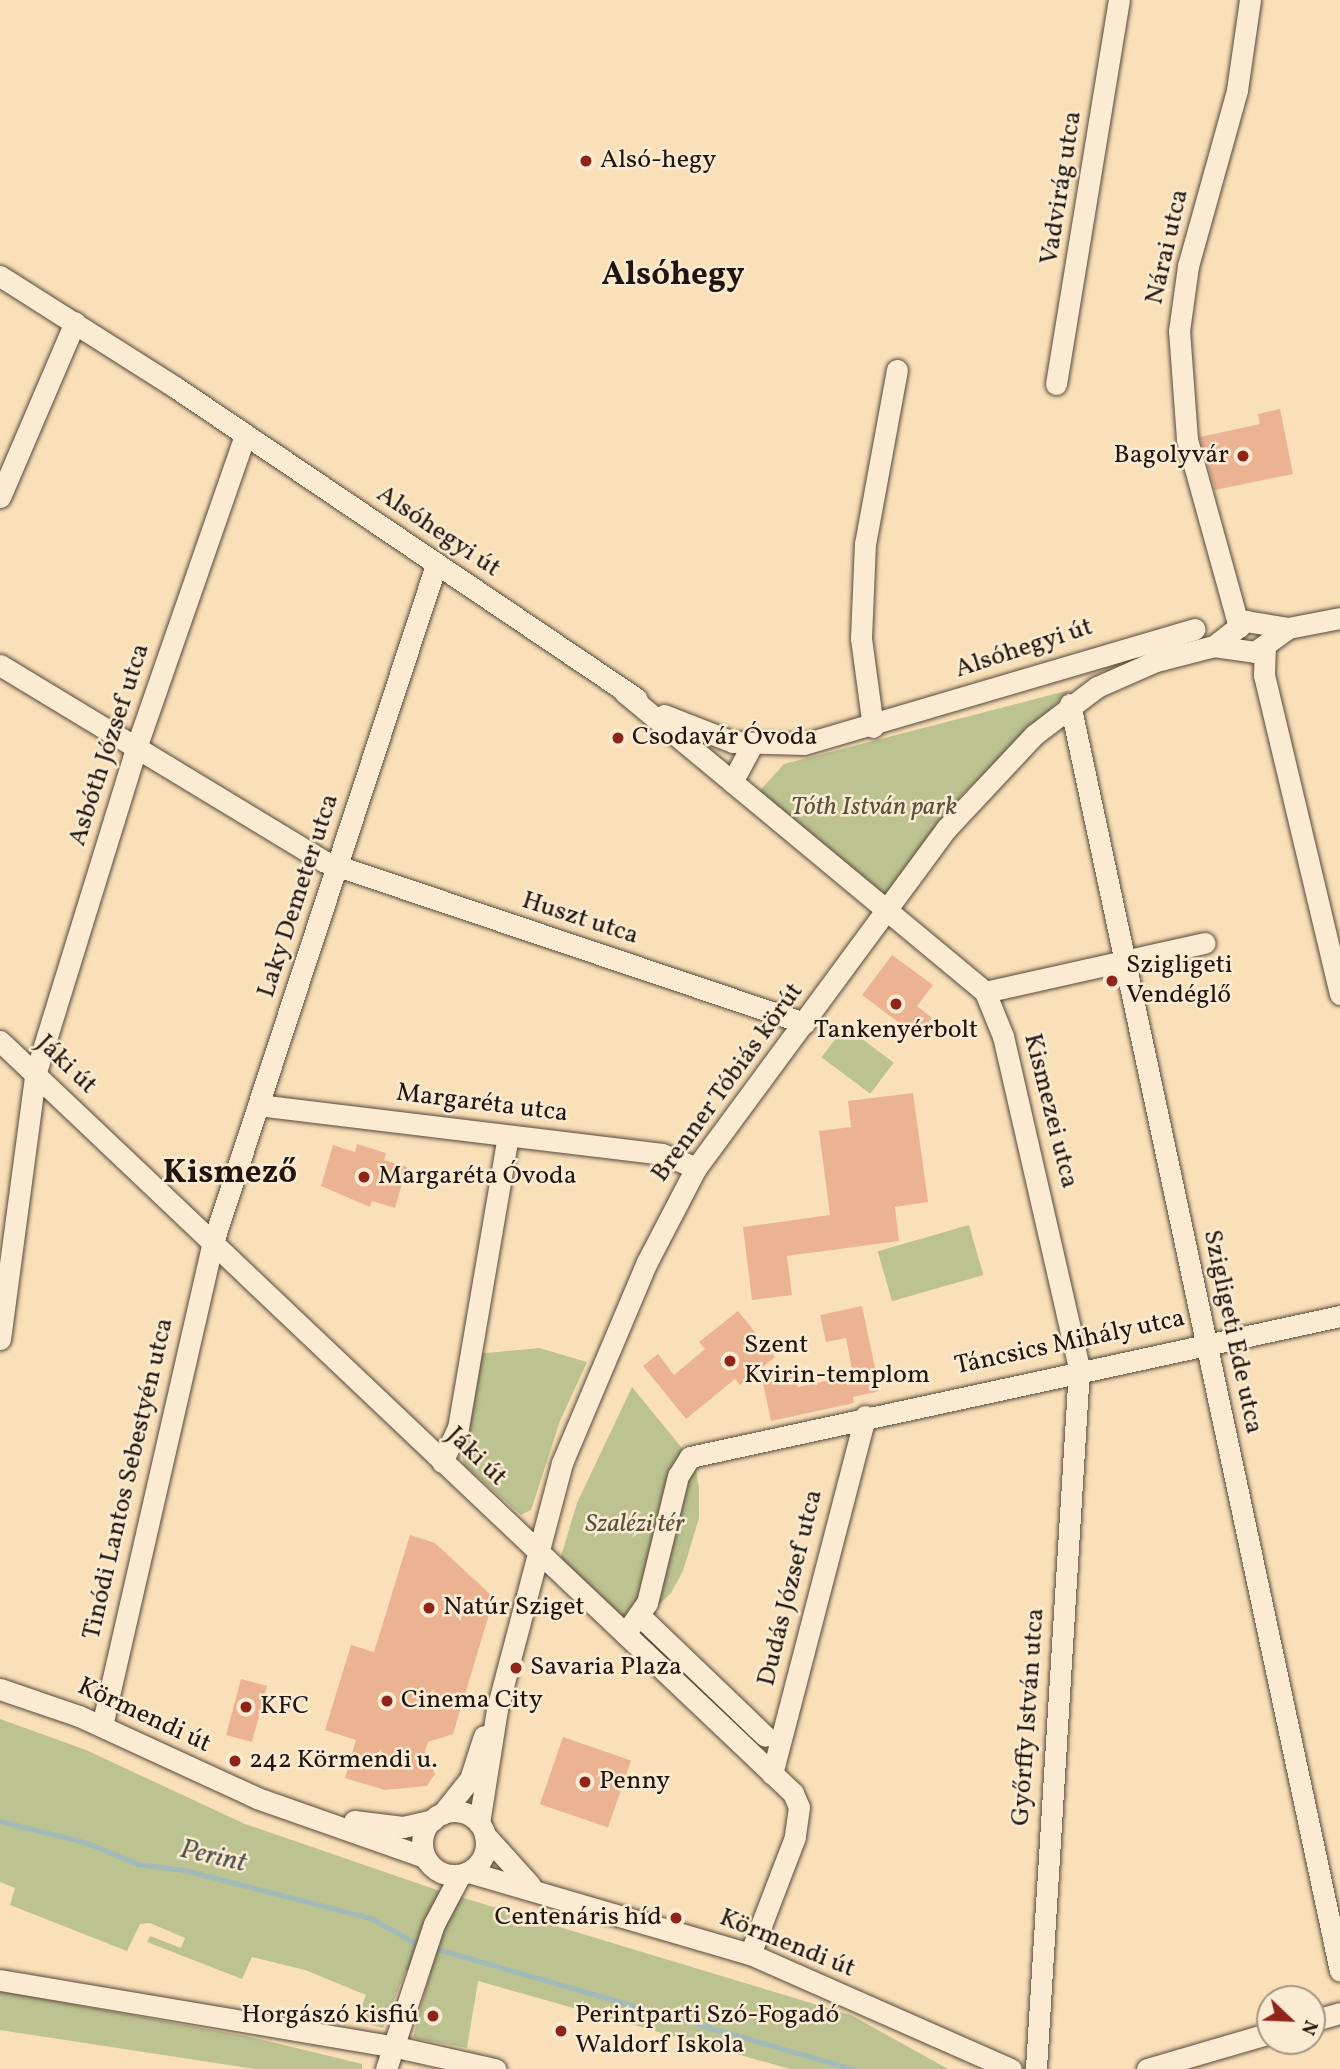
<!DOCTYPE html>
<html>
<head>
<meta charset="utf-8">
<style>
	body { margin:0 }
	#map { position:relative; width:1340px; height:2069px; overflow:hidden; background:#f9e0b9; font-family:Vollkorn,serif }
	div>[style] { position:absolute }
	.green>* { inset:0; background:#bcc290; transform-origin:0 0 }
	.stream>* { height:4.5px; margin:-2.25px; padding:0 2.25px; transform-origin:2.25px; border-radius:2.25px; background:#a3babb }
	.building>* { inset:0; background:#ecb393; transform-origin:0 0 }
	.roads { filter:drop-shadow(0 0 2px #57483a) drop-shadow(0 0 2px #57483a) }
	.minor>* { height:21px; margin:-10.5px; padding:0 10.5px; transform-origin:10.5px; border-radius:10.5px; background:#fbebd2 }
	.minor>.ring { margin:-10.5px; padding:0; box-sizing:content-box; background:none; border:21px solid #fbebd2; border-radius:50% }
	.dots>* { width:19px; height:19px; translate:-50% -50%; box-sizing:border-box; border:4px solid #fbebd2; border-radius:50% }
	span { translate:-50% -50%; white-space:nowrap; text-align:center; line-height:1.15; -webkit-text-stroke:5px #fbebd2; paint-order:stroke }
	.poi-label { font-size:26px; color:#21160f }
	.left { translate:0 -50%; text-align:left }
	.right { translate:-100% -50%; text-align:right }
	.street-label { font-size:26px; color:#21160f }
	.park-label { font-size:26px; color:#57523c; font-style:italic }
	.water-label { font-size:28px; color:#4e4f4b; font-style:italic }
	.district-label { font-size:33px; color:#21160f; font-weight:700 }
	.north { position:absolute; left:1256px; top:1985px; width:70px; height:70px; box-sizing:border-box; background:#fbebd2; border:2px solid #a49684; border-radius:50%; rotate:113deg; font-size:19px; font-weight:700; line-height:28px; text-align:center; color:#21160f }
	.north::after { content:''; display:block; margin:auto; width:24px; height:32px; background:#8f2418; clip-path:polygon(50% 0,100% 100%,50% 72%,0 100%) }
</style>
</head>
<body>
<div id="map">
	<div class="green">
		<i style="clip-path:polygon(1070px 690px,961px 796px,889px 903px,754px 797px,784px 764px)"></i>
		<i style="left:845px;top:1026px;width:61px;height:39px;rotate:37deg"></i>
		<i style="left:969px;top:1225px;width:52px;height:95px;rotate:74deg"></i>
		<i style="clip-path:polygon(539px 1348px,587px 1362px,560px 1421px,531px 1510px,521px 1515px,464px 1465px,462px 1456px,476px 1354px)"></i>
		<i style="clip-path:polygon(632px 1387px,695px 1464px,699px 1489px,699px 1518px,683px 1571px,671px 1593px,634px 1629px,559px 1563px,577px 1503px)"></i>
		<i style="clip-path:polygon(0 1719px,86px 1750px,245px 1824px,437px 1890px,851px 2015px,948px 2069px,790px 2069px,478px 1981px,467px 2048px,413px 2038px,430px 1973px,406px 1970px,383px 2028px,356px 2021px,366px 1995px,305px 1970px,252px 1957px,242px 1979px,147px 1942px,150px 1936px,181px 1948px,185px 1938px,150px 1923px,140px 1924px,127px 1951px,10px 1905px,15px 1888px,0 1882px)"></i>
		<i style="clip-path:polygon(0 1991px,251px 2037px,362px 2064px,362px 2069px,255px 2069px,0 2030px)"></i>
	</div>
	<div class="stream">
		<i style="left:0;top:1821px;width:91px;rotate:14deg"></i>
		<i style="left:88px;top:1843px;width:54px;rotate:22.8deg"></i>
		<i style="left:138px;top:1864px;width:46px;rotate:7.4deg"></i>
		<i style="left:184px;top:1870px;width:193px;rotate:14.4deg"></i>
		<i style="left:371px;top:1918px;width:49px;rotate:29.2deg"></i>
		<i style="left:441px;top:1950px;width:430px;rotate:16.1deg"></i>
	</div>
	<div class="building">
		<i style="clip-path:polygon(1280px 409px,1293px 474px,1215px 490px,1200px 437px,1260px 424px,1258px 414px)"></i>
		<i style="clip-path:polygon(892px 955px,933px 985px,917px 1006px,932px 1018px,918px 1037px,862px 995px)"></i>
		<i style="clip-path:polygon(913px 1093px,928px 1202px,895px 1207px,899px 1241px,787px 1256px,792px 1295px,752px 1300px,743px 1227px,830px 1215px,819px 1131px,851px 1127px,848px 1101px)"></i>
		<i style="clip-path:polygon(357px 1144px,386px 1153px,384px 1160px,407px 1167px,395px 1208px,372px 1201px,370px 1207px,321px 1186px,333px 1145px,355px 1152px)"></i>
		<i style="clip-path:polygon(862px 1306px,880px 1391px,853px 1397px,854px 1403px,771px 1421px,763px 1383px,795px 1375px,798px 1387px,853px 1375px,846px 1338px,826px 1342px,820px 1315px)"></i>
		<i style="clip-path:polygon(738px 1311px,775px 1357px,740px 1385px,735px 1379px,686px 1419px,643px 1366px,658px 1354px,674px 1375px,705px 1349px,699px 1342px)"></i>
		<i style="clip-path:polygon(410px 1535px,435px 1543px,494px 1598px,453px 1734px,428px 1742px,425px 1751px,435px 1774px,427px 1786px,385px 1790px,345px 1778px,356px 1740px,325px 1730px,351px 1645px,374px 1652px)"></i>
		<i style="left:241px;top:1679px;width:27px;height:58px;rotate:15deg"></i>
		<i style="left:563px;top:1737px;width:72px;height:71px;rotate:19deg"></i>
	</div>
	<div class="roads">
		<div class="minor">
			<i style="left:0;top:276px;width:207px;rotate:32.4deg"></i>
			<i style="left:175px;top:387px;width:557px;rotate:34.03deg"></i>
			<i style="left:1056px;top:384px;width:389px;rotate:-80.7deg"></i>
			<i style="left:0;top:497px;width:190px;rotate:-66.8deg"></i>
			<i style="left:1239px;top:627px;width:195px;rotate:-105.5deg"></i>
			<i style="left:1187px;top:439px;width:108px;rotate:-94.2deg"></i>
			<i style="left:1179px;top:331px;width:66px;rotate:-82.1deg"></i>
			<i style="left:1188px;top:266px;width:183px;rotate:-74.4deg"></i>
			<i style="left:1237px;top:90px;width:91px;rotate:-81.8deg"></i>
			<i style="left:1265px;top:645px;width:30px;rotate:92deg"></i>
			<i style="left:1264px;top:675px;width:328px;rotate:76.6deg"></i>
			<i style="left:1214px;top:646px;width:41px;rotate:8.3deg"></i>
			<i style="left:1255px;top:652px;width:41px;rotate:-36deg"></i>
			<i style="left:1288px;top:628px;width:53px;rotate:-10.9deg"></i>
			<i style="left:0;top:665px;width:378px;rotate:31.2deg"></i>
			<i style="left:323px;top:861px;width:508px;rotate:18.61deg"></i>
			<i style="left:624px;top:692px;width:469px;rotate:39.7deg"></i>
			<i style="left:985px;top:992px;width:48px;rotate:67.8deg"></i>
			<i style="left:1003px;top:1036px;width:342px;rotate:77.1deg"></i>
			<i style="left:1079px;top:1369px;width:701px;rotate:93.52deg"></i>
			<i style="left:1070px;top:704px;width:1295px;rotate:77.97deg"></i>
			<i style="left:664px;top:715px;width:74px;rotate:21.4deg"></i>
			<i style="left:733px;top:742px;width:71px;rotate:1.6deg"></i>
			<i style="left:804px;top:744px;width:407px;rotate:-16.4deg"></i>
			<i style="left:873px;top:727px;width:90px;rotate:-97.7deg"></i>
			<i style="left:861px;top:638px;width:94px;rotate:-87.6deg"></i>
			<i style="left:865px;top:544px;width:177px;rotate:-79.6deg"></i>
			<i style="left:732px;top:782px;width:42px;rotate:-61.6deg"></i>
			<i style="left:985px;top:992px;width:225px;rotate:-12.6deg"></i>
			<i style="left:0;top:1041px;width:1093px;rotate:43.48deg"></i>
			<i style="left:793px;top:1793px;width:15px;rotate:67deg"></i>
			<i style="left:799px;top:1807px;width:30px;rotate:98deg"></i>
			<i style="left:795px;top:1837px;width:125px;rotate:111deg"></i>
			<i style="left:258px;top:1105px;width:407px;rotate:6.9deg"></i>
			<i style="left:662px;top:1154px;width:37px;rotate:22deg"></i>
			<i style="left:0;top:1339px;width:266px;rotate:-82.4deg"></i>
			<i style="left:35px;top:1075px;width:339px;rotate:-72.8deg"></i>
			<i style="left:135px;top:751px;width:335px;rotate:-70.8deg"></i>
			<i style="left:442px;top:1462px;width:38px;rotate:-65deg"></i>
			<i style="left:458px;top:1428px;width:296px;rotate:-80.3deg"></i>
			<i style="left:640px;top:1616px;width:173px;rotate:43.8deg"></i>
			<i style="left:625px;top:1634px;width:38px;rotate:-55deg"></i>
			<i style="left:647px;top:1603px;width:131px;rotate:-76.3deg"></i>
			<i style="left:678px;top:1476px;width:22px;rotate:-58deg"></i>
			<i style="left:690px;top:1457px;width:665px;rotate:-12.24deg"></i>
			<i style="left:0;top:1689px;width:83px;rotate:18.9deg"></i>
			<i style="left:79px;top:1716px;width:196px;rotate:24.7deg"></i>
			<i style="left:257px;top:1798px;width:178px;rotate:19.4deg"></i>
			<i style="left:102px;top:1726px;width:493px;rotate:-77.1deg"></i>
			<i style="left:212px;top:1245px;width:716px;rotate:-71.77deg"></i>
			<i style="left:772px;top:1774px;width:370px;rotate:-75.4deg"></i>
			<i class="ring" style="left:422px;top:1811px;width:43px;height:43px"></i>
			<i style="left:442px;top:1814px;width:45px;rotate:-51.3deg"></i>
			<i style="left:470px;top:1779px;width:45px;rotate:-72deg"></i>
			<i style="left:354px;top:1821px;width:49px;rotate:7deg"></i>
			<i style="left:403px;top:1827px;width:31px;rotate:-13deg"></i>
			<i style="left:479px;top:1823px;width:115px;rotate:-81deg"></i>
			<i style="left:497px;top:1709px;width:254px;rotate:-75.2deg"></i>
			<i style="left:562px;top:1463px;width:218px;rotate:-67.1deg"></i>
			<i style="left:647px;top:1262px;width:106px;rotate:-62.5deg"></i>
			<i style="left:696px;top:1168px;width:421px;rotate:-53.6deg"></i>
			<i style="left:946px;top:829px;width:129px;rotate:-46.9deg"></i>
			<i style="left:1034px;top:735px;width:79px;rotate:-37.3deg"></i>
			<i style="left:1097px;top:687px;width:64px;rotate:-23.8deg"></i>
			<i style="left:1156px;top:661px;width:60px;rotate:-14.5deg"></i>
			<i style="left:1214px;top:646px;width:41px;rotate:-38deg"></i>
			<i style="left:1246px;top:621px;width:43px;rotate:9.5deg"></i>
			<i style="left:485px;top:1835px;width:67px;rotate:48deg"></i>
			<i style="left:469px;top:1872px;width:293px;rotate:16.3deg"></i>
			<i style="left:750px;top:1954px;width:285px;rotate:23.8deg"></i>
			<i style="left:0;top:1980px;width:398px;rotate:9.6deg"></i>
			<i style="left:392px;top:2046px;width:106px;rotate:12.6deg"></i>
			<i style="left:1312px;top:2021px;width:29px;rotate:-16deg"></i>
			<i style="left:386px;top:2069px;width:153px;rotate:-71.7deg"></i>
			<i style="left:434px;top:1924px;width:55px;rotate:-62deg"></i>
			<i style="left:1147px;top:2069px;width:128px;rotate:-16.3deg"></i>
		</div>
	</div>
	<div class="dots">
		<i style="left:586px;top:161px;background:#8f2418"></i>
		<i style="left:1243px;top:456px;background:#8f2418"></i>
		<i style="left:618px;top:738px;background:#8f2418"></i>
		<i style="left:1112px;top:981px;background:#8f2418"></i>
		<i style="left:896px;top:1004px;background:#8f2418"></i>
		<i style="left:364px;top:1177px;background:#8f2418"></i>
		<i style="left:730px;top:1361px;background:#8f2418"></i>
		<i style="left:429px;top:1608px;background:#8f2418"></i>
		<i style="left:516px;top:1668px;background:#8f2418"></i>
		<i style="left:387px;top:1701px;background:#8f2418"></i>
		<i style="left:246px;top:1707px;background:#8f2418"></i>
		<i style="left:235px;top:1761px;background:#8f2418"></i>
		<i style="left:585px;top:1782px;background:#8f2418"></i>
		<i style="left:676px;top:1918px;background:#8f2418"></i>
		<i style="left:433px;top:2016px;background:#8f2418"></i>
		<i style="left:561px;top:2031px;background:#8f2418"></i>
	</div>
	<div class="poi-label">
		<span class="left" style="left:600px;top:161px">Alsó-hegy</span>
		<span class="right" style="left:1229px;top:456px">Bagolyvár</span>
		<span class="left" style="left:632px;top:738px">Csodavár Óvoda</span>
		<span class="left" style="left:1126px;top:981px">Szigligeti<br>Vendéglő</span>
		<span style="left:896px;top:1031px">Tankenyérbolt</span>
		<span class="left" style="left:378px;top:1177px">Margaréta Óvoda</span>
		<span class="left" style="left:744px;top:1361px">Szent<br>Kvirin-templom</span>
		<span class="left" style="left:443px;top:1608px">Natúr Sziget</span>
		<span class="left" style="left:530px;top:1668px">Savaria Plaza</span>
		<span class="left" style="left:401px;top:1701px">Cinema City</span>
		<span class="left" style="left:260px;top:1707px">KFC</span>
		<span class="left" style="left:249px;top:1761px">242 Körmendi u.</span>
		<span class="left" style="left:599px;top:1782px">Penny</span>
		<span class="right" style="left:662px;top:1918px">Centenáris híd</span>
		<span class="right" style="left:419px;top:2016px">Horgászó kisfiú</span>
		<span class="left" style="left:575px;top:2031px">Perintparti Szó-Fogadó<br>Waldorf Iskola</span>
	</div>
	<div class="street-label">
		<span style="left:1062px;top:188px;rotate:-81deg">Vadvirág utca</span>
		<span style="left:1168px;top:247px;rotate:-77deg">Nárai utca</span>
		<span style="left:438px;top:532px;rotate:34deg">Alsóhegyi út</span>
		<span style="left:1024px;top:649px;rotate:-18deg">Alsóhegyi út</span>
		<span style="left:110px;top:745px;rotate:-72deg">Asbóth József utca</span>
		<span style="left:299px;top:896px;rotate:-72deg">Laky Demeter utca</span>
		<span style="left:580px;top:919px;rotate:18deg">Huszt utca</span>
		<span style="left:66px;top:1065px;rotate:44deg">Jáki út</span>
		<span style="left:728px;top:1083px;rotate:-54deg">Brenner Tóbiás körút</span>
		<span style="left:482px;top:1104px;rotate:7deg">Margaréta utca</span>
		<span style="left:1050px;top:1111px;rotate:76deg">Kismezei utca</span>
		<span style="left:1232px;top:1332px;rotate:78deg">Szigligeti Ede utca</span>
		<span style="left:1070px;top:1343px;rotate:-12deg">Táncsics Mihály utca</span>
		<span style="left:476px;top:1457px;rotate:44deg">Jáki út</span>
		<span style="left:129px;top:1479px;rotate:-77deg">Tinódi Lantos Sebestyén utca</span>
		<span style="left:791px;top:1588px;rotate:-76deg">Dudás József utca</span>
		<span style="left:144px;top:1716px;rotate:25deg">Körmendi út</span>
		<span style="left:1029px;top:1717px;rotate:-86deg">Győrffy István utca</span>
		<span style="left:787px;top:1944px;rotate:22deg">Körmendi út</span>
	</div>
	<div class="park-label">
		<span style="left:874px;top:808px">Tóth István park</span>
		<span style="left:635px;top:1525px">Szalézi tér</span>
	</div>
	<div class="water-label">
		<span style="left:213px;top:1857px;rotate:13deg">Perint</span>
	</div>
	<div class="district-label">
		<span style="left:673px;top:277px">Alsóhegy</span>
		<span style="left:230px;top:1175px">Kismező</span>
	</div>
	<div class="north">N</div>
</div>
</body>
</html>
